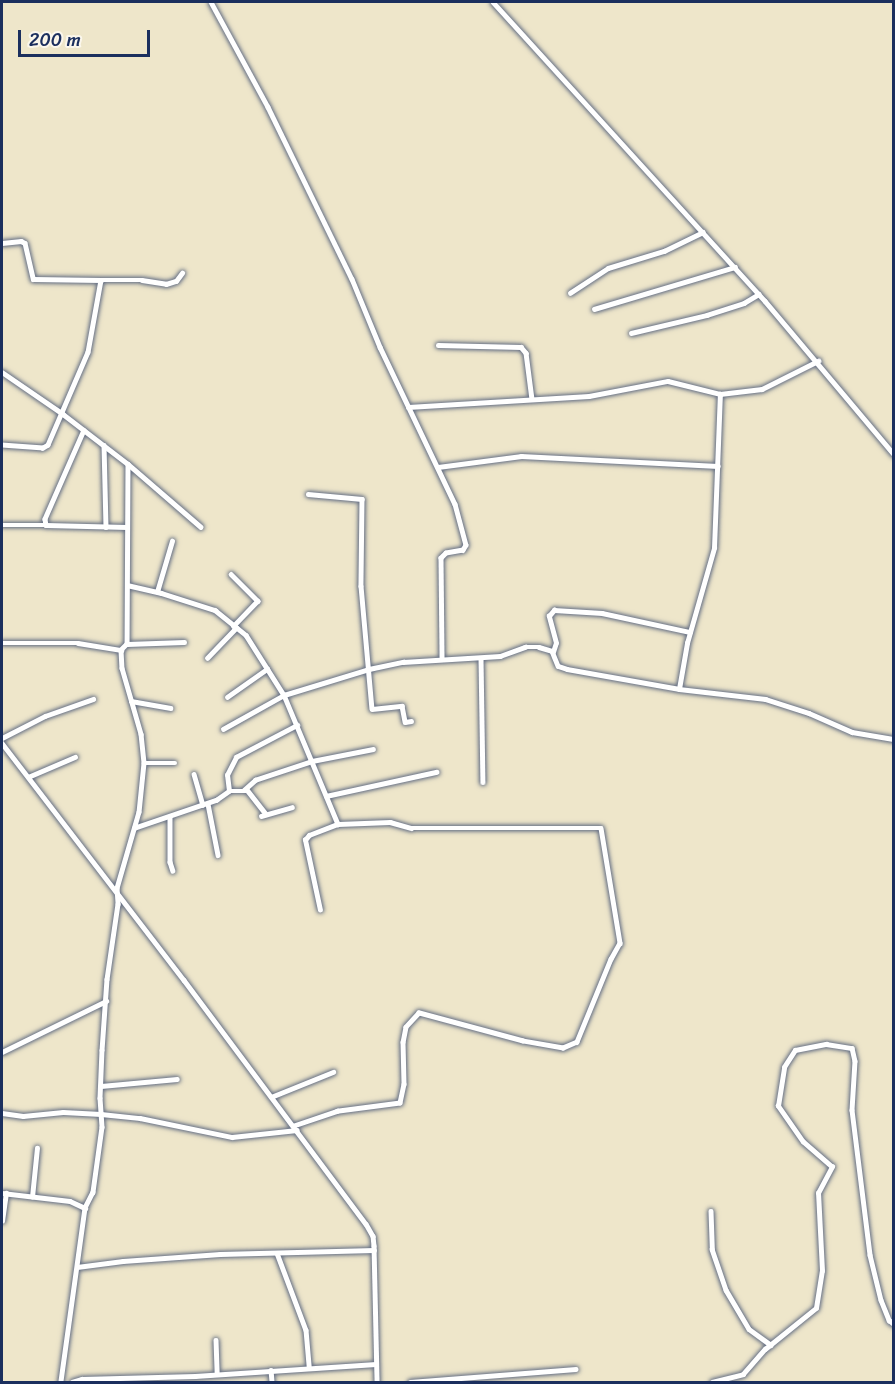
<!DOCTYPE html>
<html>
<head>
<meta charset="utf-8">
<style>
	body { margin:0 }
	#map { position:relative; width:895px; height:1384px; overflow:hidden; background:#eee6ca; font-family:Sriracha,sans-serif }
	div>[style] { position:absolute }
	.roads { filter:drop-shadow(0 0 2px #656f84) drop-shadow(0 0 2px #656f84) }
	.minor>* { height:4.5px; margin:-2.25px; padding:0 2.25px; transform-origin:2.25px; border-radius:2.25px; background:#fff }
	span { translate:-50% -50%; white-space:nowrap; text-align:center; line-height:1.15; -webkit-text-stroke:4.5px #fbf7ec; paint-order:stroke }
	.frame { position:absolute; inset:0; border:3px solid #1b2f5e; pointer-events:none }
	.scale { position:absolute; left:18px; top:30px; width:132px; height:27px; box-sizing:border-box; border:3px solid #1b2f5e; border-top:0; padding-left:8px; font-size:18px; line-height:21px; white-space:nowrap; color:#1b2f5e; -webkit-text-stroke:4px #fbf7ec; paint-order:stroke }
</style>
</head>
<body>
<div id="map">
	<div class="roads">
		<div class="minor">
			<i style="left:211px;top:2px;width:119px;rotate:61.5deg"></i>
			<i style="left:268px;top:107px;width:191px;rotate:64deg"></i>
			<i style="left:352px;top:279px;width:74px;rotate:67.6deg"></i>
			<i style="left:380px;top:347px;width:174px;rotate:64.5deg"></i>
			<i style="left:455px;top:504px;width:42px;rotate:75deg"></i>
			<i style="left:466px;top:545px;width:6px;rotate:121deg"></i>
			<i style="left:463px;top:550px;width:17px;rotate:170deg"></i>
			<i style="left:446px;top:553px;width:7px;rotate:135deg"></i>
			<i style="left:441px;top:558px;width:101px;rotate:89.4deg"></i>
			<i style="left:493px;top:2px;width:404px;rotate:47.7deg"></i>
			<i style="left:765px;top:301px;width:200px;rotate:49.9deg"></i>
			<i style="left:2px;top:243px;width:19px;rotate:-6deg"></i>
			<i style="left:21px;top:241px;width:4px;rotate:27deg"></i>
			<i style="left:25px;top:243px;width:37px;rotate:77deg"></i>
			<i style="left:33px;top:279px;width:68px;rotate:0.8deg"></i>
			<i style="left:101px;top:280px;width:73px;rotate:100.2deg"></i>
			<i style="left:88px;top:352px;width:101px;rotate:113.3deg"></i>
			<i style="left:48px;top:445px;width:6px;rotate:149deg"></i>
			<i style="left:43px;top:448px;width:41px;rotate:-175.8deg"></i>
			<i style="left:101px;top:280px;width:41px"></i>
			<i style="left:142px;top:280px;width:24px;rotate:9deg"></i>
			<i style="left:166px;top:284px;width:10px;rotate:-17deg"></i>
			<i style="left:176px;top:281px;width:10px;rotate:-53deg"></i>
			<i style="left:570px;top:293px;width:45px;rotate:-33.3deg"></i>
			<i style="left:608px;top:268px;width:59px;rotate:-16.9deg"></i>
			<i style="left:664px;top:251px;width:43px;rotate:-26deg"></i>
			<i style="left:594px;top:309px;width:147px;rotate:-16.6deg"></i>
			<i style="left:631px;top:333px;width:78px;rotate:-13.3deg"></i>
			<i style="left:707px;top:315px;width:39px;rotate:-18deg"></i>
			<i style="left:744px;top:303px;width:17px;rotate:-31deg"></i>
			<i style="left:438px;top:345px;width:83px;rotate:1.4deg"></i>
			<i style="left:521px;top:347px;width:8px;rotate:50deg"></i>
			<i style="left:526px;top:353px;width:46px;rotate:82.6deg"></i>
			<i style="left:2px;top:372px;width:74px;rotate:34.5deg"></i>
			<i style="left:63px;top:414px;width:82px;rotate:37.6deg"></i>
			<i style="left:128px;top:464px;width:180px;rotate:90.3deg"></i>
			<i style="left:127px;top:644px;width:8px;rotate:135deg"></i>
			<i style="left:408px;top:407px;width:181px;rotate:-3.5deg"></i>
			<i style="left:589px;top:396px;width:80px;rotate:-10.8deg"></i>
			<i style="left:668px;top:381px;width:54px;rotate:14deg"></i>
			<i style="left:84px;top:430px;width:97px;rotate:113.7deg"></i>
			<i style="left:45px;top:519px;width:6px;rotate:81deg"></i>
			<i style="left:46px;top:525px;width:81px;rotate:1.4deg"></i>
			<i style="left:104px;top:445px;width:82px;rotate:88.6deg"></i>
			<i style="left:128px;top:464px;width:96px;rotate:40.8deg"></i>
			<i style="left:438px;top:467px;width:84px;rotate:-7.5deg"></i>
			<i style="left:521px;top:456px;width:197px;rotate:2.9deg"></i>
			<i style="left:308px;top:494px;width:54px;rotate:5.3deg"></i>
			<i style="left:362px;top:499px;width:87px;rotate:90.7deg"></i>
			<i style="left:361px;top:586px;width:123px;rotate:84.9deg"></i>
			<i style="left:372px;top:709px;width:30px;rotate:-6deg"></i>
			<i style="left:402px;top:706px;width:16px;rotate:79deg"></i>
			<i style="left:405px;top:722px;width:6px;rotate:-9deg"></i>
			<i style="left:2px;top:525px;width:44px"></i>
			<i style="left:231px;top:574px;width:38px;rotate:45deg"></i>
			<i style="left:258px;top:601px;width:35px;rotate:134deg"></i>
			<i style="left:127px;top:585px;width:35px;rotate:13deg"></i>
			<i style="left:161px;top:593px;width:57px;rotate:17.5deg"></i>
			<i style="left:215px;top:610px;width:40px;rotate:39deg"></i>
			<i style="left:246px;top:635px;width:71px;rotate:57.7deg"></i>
			<i style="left:284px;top:695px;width:140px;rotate:67.3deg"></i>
			<i style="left:338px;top:824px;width:52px;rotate:-2.2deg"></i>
			<i style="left:390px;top:822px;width:22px;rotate:16deg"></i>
			<i style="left:411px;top:828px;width:190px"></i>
			<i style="left:601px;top:828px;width:117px;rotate:80.6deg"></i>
			<i style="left:620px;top:943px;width:18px;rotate:119deg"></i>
			<i style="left:611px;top:959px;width:90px;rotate:112.3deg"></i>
			<i style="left:577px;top:1042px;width:15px;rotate:157deg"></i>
			<i style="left:563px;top:1048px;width:41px;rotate:-170.1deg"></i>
			<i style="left:523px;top:1041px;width:108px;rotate:-164.9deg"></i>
			<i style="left:419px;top:1013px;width:19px;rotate:133deg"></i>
			<i style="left:406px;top:1027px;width:15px;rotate:101deg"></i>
			<i style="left:403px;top:1042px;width:42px;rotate:88.6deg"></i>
			<i style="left:404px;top:1084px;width:19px;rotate:102deg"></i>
			<i style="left:400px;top:1103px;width:63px;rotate:172.6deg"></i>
			<i style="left:338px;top:1111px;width:46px;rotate:161.2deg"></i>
			<i style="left:157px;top:592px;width:53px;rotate:-73.6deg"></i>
			<i style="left:2px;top:643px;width:76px"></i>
			<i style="left:78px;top:643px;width:44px;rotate:9.2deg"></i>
			<i style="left:121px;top:650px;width:18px;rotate:87deg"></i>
			<i style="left:122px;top:668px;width:69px;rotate:73.9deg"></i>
			<i style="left:141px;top:734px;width:29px;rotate:84deg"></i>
			<i style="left:144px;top:763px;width:49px;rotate:95.8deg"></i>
			<i style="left:139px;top:812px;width:79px;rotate:106.1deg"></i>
			<i style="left:117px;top:888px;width:16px;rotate:86deg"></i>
			<i style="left:118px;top:904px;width:76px;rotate:98.3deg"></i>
			<i style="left:107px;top:979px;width:71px;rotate:94deg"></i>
			<i style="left:102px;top:1050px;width:48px;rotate:92.4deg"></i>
			<i style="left:100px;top:1098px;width:29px;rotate:86deg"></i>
			<i style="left:102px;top:1127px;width:66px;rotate:97.9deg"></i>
			<i style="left:93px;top:1192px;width:18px;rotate:117deg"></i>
			<i style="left:85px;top:1208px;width:176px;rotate:97.9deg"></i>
			<i style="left:127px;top:644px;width:57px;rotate:-2deg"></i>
			<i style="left:553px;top:652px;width:9px;rotate:-72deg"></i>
			<i style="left:556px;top:643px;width:28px;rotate:-105deg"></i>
			<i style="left:549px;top:616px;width:8px;rotate:-50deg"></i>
			<i style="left:554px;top:610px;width:48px;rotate:3.6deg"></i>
			<i style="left:602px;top:613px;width:90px;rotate:12.2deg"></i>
			<i style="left:207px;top:658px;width:42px;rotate:-46deg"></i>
			<i style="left:481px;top:658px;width:124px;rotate:89.1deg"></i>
			<i style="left:679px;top:689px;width:47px;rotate:-80.1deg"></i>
			<i style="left:687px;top:643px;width:99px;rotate:-74.1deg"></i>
			<i style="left:714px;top:548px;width:154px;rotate:-87.8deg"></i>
			<i style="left:720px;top:394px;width:42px;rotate:-6.8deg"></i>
			<i style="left:762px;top:389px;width:63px;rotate:-26.6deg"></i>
			<i style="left:227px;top:697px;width:49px;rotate:-35deg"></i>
			<i style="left:131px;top:701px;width:40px;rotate:10deg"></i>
			<i style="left:223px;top:729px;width:70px;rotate:-29.1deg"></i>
			<i style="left:284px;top:695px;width:89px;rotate:-17deg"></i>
			<i style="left:369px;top:669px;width:35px;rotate:-12deg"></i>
			<i style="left:403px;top:662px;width:97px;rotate:-3.5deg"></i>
			<i style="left:500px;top:656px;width:27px;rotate:-20deg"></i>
			<i style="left:525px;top:647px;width:14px"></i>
			<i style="left:539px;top:647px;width:14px;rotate:17deg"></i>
			<i style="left:552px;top:651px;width:16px;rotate:68deg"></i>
			<i style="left:558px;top:666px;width:9px;rotate:18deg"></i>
			<i style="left:567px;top:669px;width:114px;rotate:10.1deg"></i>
			<i style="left:679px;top:689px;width:87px;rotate:6.6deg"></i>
			<i style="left:765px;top:699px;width:46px;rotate:17.7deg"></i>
			<i style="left:809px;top:713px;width:47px;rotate:23.8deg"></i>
			<i style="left:852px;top:732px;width:43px;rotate:9.5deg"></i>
			<i style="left:2px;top:738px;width:48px;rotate:-27.1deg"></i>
			<i style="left:45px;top:716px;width:51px;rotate:-19.5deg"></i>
			<i style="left:2px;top:743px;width:299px;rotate:52.5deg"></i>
			<i style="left:184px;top:980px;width:304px;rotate:53.3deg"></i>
			<i style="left:366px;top:1224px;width:14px;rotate:60deg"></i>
			<i style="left:373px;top:1236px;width:10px;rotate:84deg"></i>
			<i style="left:374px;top:1246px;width:136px;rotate:88.7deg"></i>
			<i style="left:144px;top:763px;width:31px"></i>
			<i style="left:194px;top:774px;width:32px;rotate:74deg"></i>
			<i style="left:28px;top:777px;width:51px;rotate:-23.1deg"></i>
			<i style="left:244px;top:790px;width:15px;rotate:-42deg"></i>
			<i style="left:255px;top:780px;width:60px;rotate:-18.4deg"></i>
			<i style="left:312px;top:761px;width:62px;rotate:-11.1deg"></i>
			<i style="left:229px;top:791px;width:19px"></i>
			<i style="left:248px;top:791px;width:29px;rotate:52deg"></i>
			<i style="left:326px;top:796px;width:113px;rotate:-12.3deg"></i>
			<i style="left:208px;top:804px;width:52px;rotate:78.9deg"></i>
			<i style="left:261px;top:816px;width:32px;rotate:-16deg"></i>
			<i style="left:170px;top:817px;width:45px;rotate:90deg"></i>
			<i style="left:170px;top:862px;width:9px;rotate:72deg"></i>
			<i style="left:134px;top:828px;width:87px;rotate:-18.9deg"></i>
			<i style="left:216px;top:800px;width:16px;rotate:-35deg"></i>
			<i style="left:229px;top:791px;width:16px;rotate:-97deg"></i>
			<i style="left:227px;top:775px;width:20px;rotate:-63deg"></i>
			<i style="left:236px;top:757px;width:69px;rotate:-27.7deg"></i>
			<i style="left:320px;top:910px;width:72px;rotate:-102.1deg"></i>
			<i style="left:305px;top:840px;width:6px;rotate:-51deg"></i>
			<i style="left:309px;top:835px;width:31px;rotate:-21deg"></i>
			<i style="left:2px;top:1052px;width:116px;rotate:-26.1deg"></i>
			<i style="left:101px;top:1086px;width:76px;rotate:-5.3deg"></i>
			<i style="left:271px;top:1097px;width:67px;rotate:-22deg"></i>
			<i style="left:2px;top:1113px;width:21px;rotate:8deg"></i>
			<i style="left:23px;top:1116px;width:40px;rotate:-5.7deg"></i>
			<i style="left:63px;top:1112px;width:38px;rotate:3deg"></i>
			<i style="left:101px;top:1114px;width:39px;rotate:6deg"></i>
			<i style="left:140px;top:1118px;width:94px;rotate:11.7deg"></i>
			<i style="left:232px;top:1137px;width:65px;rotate:-6.1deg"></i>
			<i style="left:2px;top:1193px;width:68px;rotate:6.7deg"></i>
			<i style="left:70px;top:1201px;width:17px;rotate:25deg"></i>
			<i style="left:32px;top:1197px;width:49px;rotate:-84.2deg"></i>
			<i style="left:711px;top:1211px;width:38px;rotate:88deg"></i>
			<i style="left:712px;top:1249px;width:43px;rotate:71.1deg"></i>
			<i style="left:726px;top:1290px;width:45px;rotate:59.5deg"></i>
			<i style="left:749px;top:1329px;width:27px;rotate:36deg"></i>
			<i style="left:2px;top:1221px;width:28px;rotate:-82deg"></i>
			<i style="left:277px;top:1253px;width:82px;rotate:69.4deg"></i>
			<i style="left:306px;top:1330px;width:38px;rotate:85deg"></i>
			<i style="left:77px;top:1267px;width:46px;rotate:-7.4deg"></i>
			<i style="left:123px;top:1261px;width:97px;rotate:-4.1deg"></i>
			<i style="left:220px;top:1254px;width:154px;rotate:-1.5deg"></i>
			<i style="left:216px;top:1340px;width:34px;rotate:88deg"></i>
			<i style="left:271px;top:1370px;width:12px;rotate:85deg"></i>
			<i style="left:72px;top:1382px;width:10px;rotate:-17deg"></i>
			<i style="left:82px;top:1379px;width:113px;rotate:-1.5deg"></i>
			<i style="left:195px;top:1376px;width:181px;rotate:-3.8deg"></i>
			<i style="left:410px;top:1382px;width:166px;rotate:-4.5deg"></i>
			<i style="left:712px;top:1382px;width:32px;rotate:-14deg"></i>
			<i style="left:743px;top:1374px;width:33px;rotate:-49deg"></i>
			<i style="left:765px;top:1349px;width:65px;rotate:-38.8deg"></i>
			<i style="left:816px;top:1308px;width:37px;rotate:-81deg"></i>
			<i style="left:822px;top:1271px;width:78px;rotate:-92.9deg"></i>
			<i style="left:818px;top:1193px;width:30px;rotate:-62deg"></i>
			<i style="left:832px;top:1167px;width:38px;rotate:-139deg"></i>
			<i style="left:803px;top:1142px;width:44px;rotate:-124.8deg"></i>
			<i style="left:778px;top:1106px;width:39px;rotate:-81deg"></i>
			<i style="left:784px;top:1067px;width:20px;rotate:-57deg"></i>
			<i style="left:795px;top:1050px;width:32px;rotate:-11deg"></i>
			<i style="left:826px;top:1044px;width:26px;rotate:9deg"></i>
			<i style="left:852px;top:1048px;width:13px;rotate:77deg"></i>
			<i style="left:855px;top:1061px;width:49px;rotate:93.5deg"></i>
			<i style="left:852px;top:1110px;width:146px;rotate:82.9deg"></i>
			<i style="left:870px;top:1255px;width:46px;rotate:76.3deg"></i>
			<i style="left:881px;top:1300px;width:22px;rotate:68deg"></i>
			<i style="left:889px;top:1320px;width:6px;rotate:39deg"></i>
		</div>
	</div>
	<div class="frame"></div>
	<div class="scale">200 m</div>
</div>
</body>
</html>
